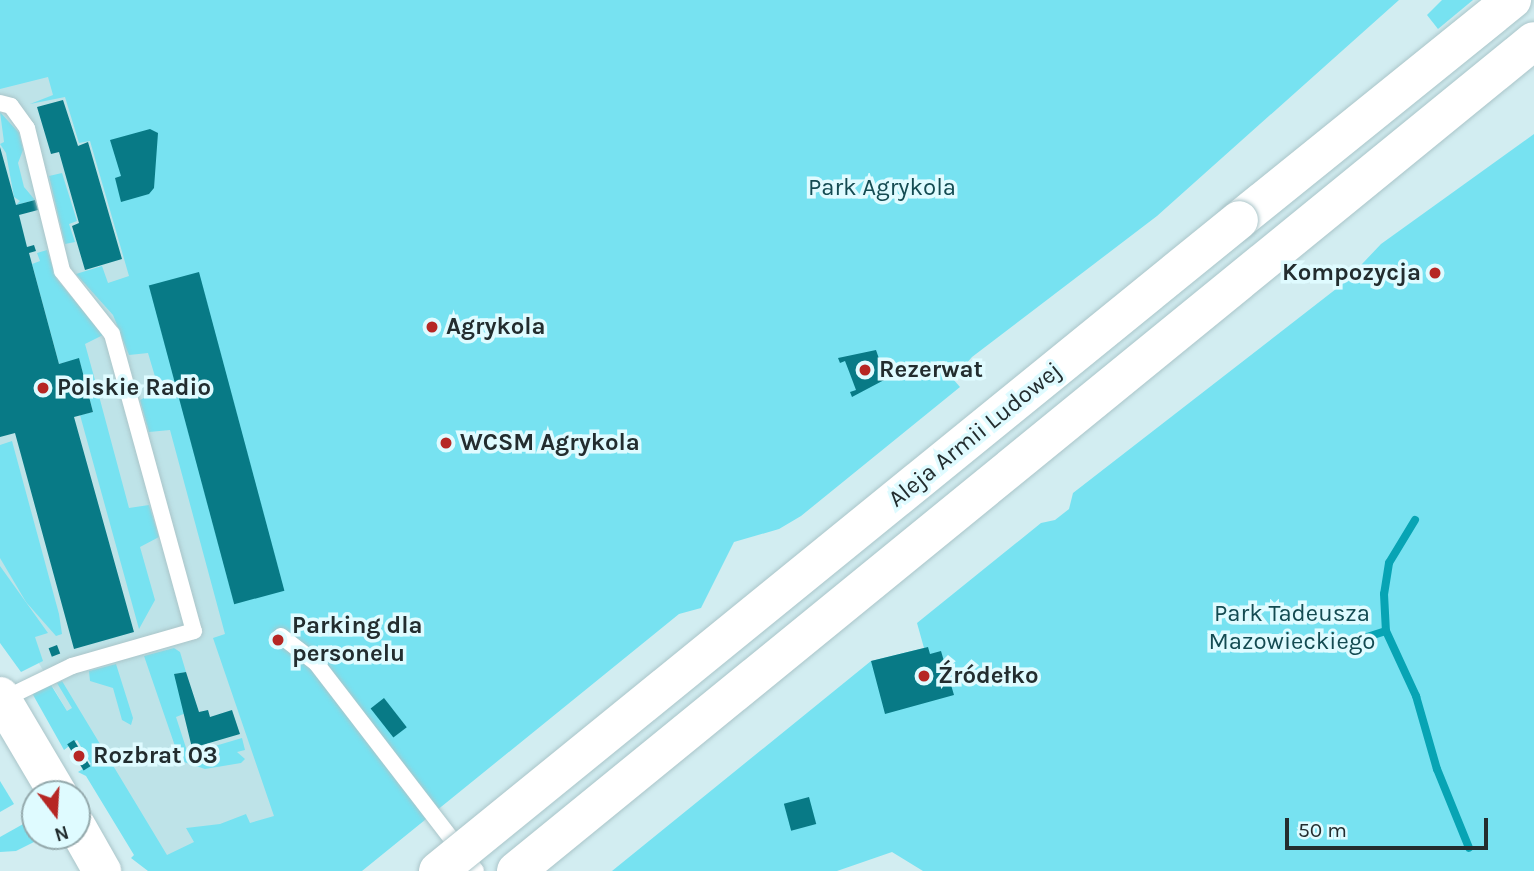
<!DOCTYPE html>
<html>
<head>
<meta charset="utf-8">
<style>
	body { margin:0 }
	#map { position:relative; width:1534px; height:871px; overflow:hidden; background:#d2edf1; font-family:Karla,sans-serif }
	div>[style] { position:absolute }
	.built>* { inset:0; background:#bee3e8 }
	.green>* { inset:0; background:#77e2f1 }
	.stream>* { height:8px; margin:-4px; padding:0 4px; transform-origin:4px; border-radius:4px; background:#07a4b4 }
	.building>* { inset:0; background:#087a86; transform-origin:0 0 }
	.roads { filter:drop-shadow(0 0 2px #aac5c9) drop-shadow(0 0 2px #aac5c9) }
	.lane>* { height:16px; margin:-8px; padding:0 8px; transform-origin:8px; border-radius:8px; background:#fff }
	.secondary>* { height:38px; margin:-19px; padding:0 19px; transform-origin:19px; border-radius:19px; background:#fff }
	.primary>* { height:38px; margin:-19px; padding:0 19px; transform-origin:19px; border-radius:19px; background:#fff }
	.bridges { filter:drop-shadow(0 0 2px #aac5c9) drop-shadow(0 0 2px #aac5c9) }
	.primary-bridge>* { height:38px; margin:-19px; padding:0 19px; transform-origin:19px; border-radius:19px; background:#fff }
	.dots>* { width:19px; height:19px; translate:-50% -50%; box-sizing:border-box; border:4px solid #dffbff; border-radius:50% }
	span { translate:-50% -50%; white-space:nowrap; text-align:center; line-height:1.15; -webkit-text-stroke:7px #dffbff; paint-order:stroke }
	.park-label { font-size:24px; color:#144b52 }
	.poi-label { font-size:24px; color:#232d2f; font-weight:700 }
	.right { translate:-100% -50%; text-align:right }
	.left { translate:0 -50%; text-align:left }
	.street-label { font-size:24px; color:#232d2f }
	.north { position:absolute; left:21px; top:780px; width:70px; height:70px; box-sizing:border-box; background:#dffbff; border:2px solid #94a9ac; border-radius:50%; rotate:163deg; font-size:19px; font-weight:700; line-height:28px; text-align:center; color:#232d2f }
	.north::after { content:''; display:block; margin:auto; width:24px; height:32px; background:#b62724; clip-path:polygon(50% 0,100% 100%,50% 72%,0 100%) }
	.scale { position:absolute; left:1285px; top:818px; width:203px; height:32px; box-sizing:border-box; border:4px solid #232d2f; border-top:0; padding-left:9px; font-size:21px; line-height:24px; white-space:nowrap; color:#232d2f; -webkit-text-stroke:5px #dffbff; paint-order:stroke }
</style>
</head>
<body>
<div id="map">
	<div class="built">
		<i style="clip-path:polygon(73px 65px,292px 856px,161px 871px,0 597px,0 85px)"></i>
	</div>
	<div class="green">
		<i style="clip-path:polygon(0 0,1399px 0,1157px 216px,972px 357px,953px 379px,960px 387px,801px 516px,779px 529px,734px 542px,701px 608px,679px 614px,362px 871px,148px 871px,131px 858px,134px 855px,86px 776px,78px 772px,91px 764px,77px 740px,64px 750px,32px 693px,51px 685px,67px 711px,72px 708px,57px 683px,62px 681px,167px 855px,194px 842px,186px 828px,220px 824px,246px 814px,250px 823px,274px 816px,213px 638px,225px 634px,170px 430px,149px 432px,140px 400px,159px 390px,148px 353px,129px 355px,113px 315px,76px 274px,102px 266px,108px 283px,129px 276px,90px 141px,79px 143px,65px 97px,30px 104px,53px 95px,48px 77px,0 89px)"></i>
		<i style="clip-path:polygon(1442px 0,1473px 0,1438px 29px,1427px 15px)"></i>
		<i style="clip-path:polygon(0 112px,19px 133px,23px 150px,18px 163px,24px 187px,35px 200px,16px 205px,20px 201px,14px 197px,6px 153px,0 144px,4px 142px)"></i>
		<i style="clip-path:polygon(1534px 134px,1534px 871px,923px 871px,892px 852px,837px 871px,612px 871px,871px 661px,924px 648px,917px 623px,1041px 523px,1055px 520px,1069px 509px,1073px 493px,1345px 282px,1381px 244px)"></i>
		<i style="clip-path:polygon(62px 173px,77px 221px,69px 224px,75px 242px,65px 244px,49px 176px)"></i>
		<i style="clip-path:polygon(47px 250px,56px 278px,103px 335px,85px 344px,98px 391px,117px 388px,99px 396px,129px 508px,149px 505px,159px 537px,140px 547px,155px 600px,139px 629px,80px 415px,93px 412px,79px 359px,59px 364px,32px 264px,40px 261px,37px 253px)"></i>
		<i style="clip-path:polygon(12px 441px,59px 614px,62px 634px,56px 636px,26px 602px,0 558px,0 445px)"></i>
		<i style="clip-path:polygon(0 566px,48px 633px,35px 637px,43px 661px,21px 672px,0 643px)"></i>
		<i style="clip-path:polygon(174px 648px,180px 652px,186px 672px,175px 674px,186px 713px,176px 717px,188px 754px,242px 738px,245px 750px,237px 752px,245px 759px,241px 763px,205px 769px,184px 762px,176px 749px,144px 656px)"></i>
		<i style="clip-path:polygon(116px 664px,133px 718px,131px 725px,122px 720px,113px 688px,90px 681px,89px 671px)"></i>
		<i style="clip-path:polygon(0 781px,14px 804px,0 812px)"></i>
		<i style="clip-path:polygon(25px 823px,36px 841px,16px 851px,0 852px,0 837px)"></i>
	</div>
	<div class="stream">
		<i style="left:1415px;top:520px;width:50px;rotate:121.2deg"></i>
		<i style="left:1389px;top:563px;width:31px;rotate:99deg"></i>
		<i style="left:1384px;top:594px;width:37px;rotate:87deg"></i>
		<i style="left:1386px;top:631px;width:72px;rotate:65.2deg"></i>
		<i style="left:1416px;top:696px;width:76px;rotate:74deg"></i>
		<i style="left:1437px;top:769px;width:85px;rotate:67.9deg"></i>
		<i style="left:1361px;top:639px;width:26px;rotate:-18deg"></i>
	</div>
	<div class="building">
		<i style="clip-path:polygon(63px 100px,78px 146px,88px 142px,122px 259px,85px 270px,72px 226px,79px 223px,59px 152px,51px 154px,37px 107px)"></i>
		<i style="clip-path:polygon(150px 129px,158px 133px,154px 188px,149px 194px,121px 202px,115px 178px,121px 176px,110px 140px)"></i>
		<i style="clip-path:polygon(0 147px,16px 205px,35px 200px,38px 210px,19px 215px,27px 247px,34px 245px,36px 251px,29px 253px,59px 364px,79px 358px,93px 412px,74px 417px,134px 632px,74px 649px,15px 433px,0 437px)"></i>
		<i style="left:199px;top:272px;width:330px;height:52px;rotate:75deg"></i>
		<i style="clip-path:polygon(876px 350px,886px 379px,852px 397px,850px 392px,856px 390px,850px 374px,845px 361px,840px 363px,838px 358px)"></i>
		<i style="left:57px;top:645px;width:9px;height:9px;rotate:69deg"></i>
		<i style="clip-path:polygon(928px 647px,930px 654px,941px 651px,954px 695px,885px 714px,871px 661px)"></i>
		<i style="clip-path:polygon(186px 672px,199px 712px,208px 710px,210px 717px,232px 710px,240px 734px,192px 748px,174px 674px)"></i>
		<i style="left:384px;top:698px;width:37px;height:17px;rotate:52deg"></i>
		<i style="left:74px;top:740px;width:31px;height:8px;rotate:58deg"></i>
		<i style="left:809px;top:797px;width:28px;height:26px;rotate:75deg"></i>
	</div>
	<div class="roads">
		<div class="lane">
			<i style="left:0;top:103px;width:11px;rotate:15deg"></i>
			<i style="left:11px;top:106px;width:27px;rotate:54deg"></i>
			<i style="left:27px;top:128px;width:147px;rotate:76.2deg"></i>
			<i style="left:62px;top:271px;width:80px;rotate:51.6deg"></i>
			<i style="left:112px;top:334px;width:308px;rotate:74.6deg"></i>
			<i style="left:194px;top:631px;width:127px;rotate:164deg"></i>
			<i style="left:72px;top:666px;width:78px;rotate:154.1deg"></i>
			<i style="left:281px;top:636px;width:44px;rotate:37.6deg"></i>
			<i style="left:316px;top:663px;width:262px;rotate:52.4deg"></i>
		</div>
		<div class="secondary">
			<i style="left:0;top:696px;width:114px;rotate:59.4deg"></i>
			<i style="left:77px;top:827px;width:51px;rotate:60.4deg"></i>
		</div>
		<div class="primary">
			<i style="left:1239px;top:220px;width:351px;rotate:-38.9deg"></i>
			<i style="left:516px;top:871px;width:1313px;rotate:-39.19deg"></i>
		</div>
	</div>
	<div class="bridges">
		<div class="primary-bridge">
			<i style="left:438px;top:871px;width:1032px;rotate:-39.1deg"></i>
		</div>
	</div>
	<div class="dots">
		<i style="left:1435px;top:273px;background:#b62724"></i>
		<i style="left:432px;top:327px;background:#b62724"></i>
		<i style="left:865px;top:370px;background:#b62724"></i>
		<i style="left:43px;top:388px;background:#b62724"></i>
		<i style="left:446px;top:443px;background:#b62724"></i>
		<i style="left:278px;top:640px;background:#b62724"></i>
		<i style="left:924px;top:676px;background:#b62724"></i>
		<i style="left:79px;top:756px;background:#b62724"></i>
	</div>
	<div class="park-label">
		<span style="left:882px;top:188px">Park Agrykola</span>
		<span style="left:1292px;top:628px">Park Tadeusza<br>Mazowieckiego</span>
	</div>
	<div class="poi-label">
		<span class="right" style="left:1421px;top:273px">Kompozycja</span>
		<span class="left" style="left:446px;top:327px">Agrykola</span>
		<span class="left" style="left:879px;top:370px">Rezerwat</span>
		<span class="left" style="left:57px;top:388px">Polskie Radio</span>
		<span class="left" style="left:460px;top:443px">WCSM Agrykola</span>
		<span class="left" style="left:292px;top:640px">Parking dla<br>personelu</span>
		<span class="left" style="left:938px;top:676px">Źródełko</span>
		<span class="left" style="left:93px;top:756px">Rozbrat 03</span>
	</div>
	<div class="street-label">
		<span style="left:975px;top:435px;rotate:-39deg">Aleja Armii Ludowej</span>
	</div>
	<div class="north">N</div>
	<div class="scale">50 m</div>
</div>
</body>
</html>
